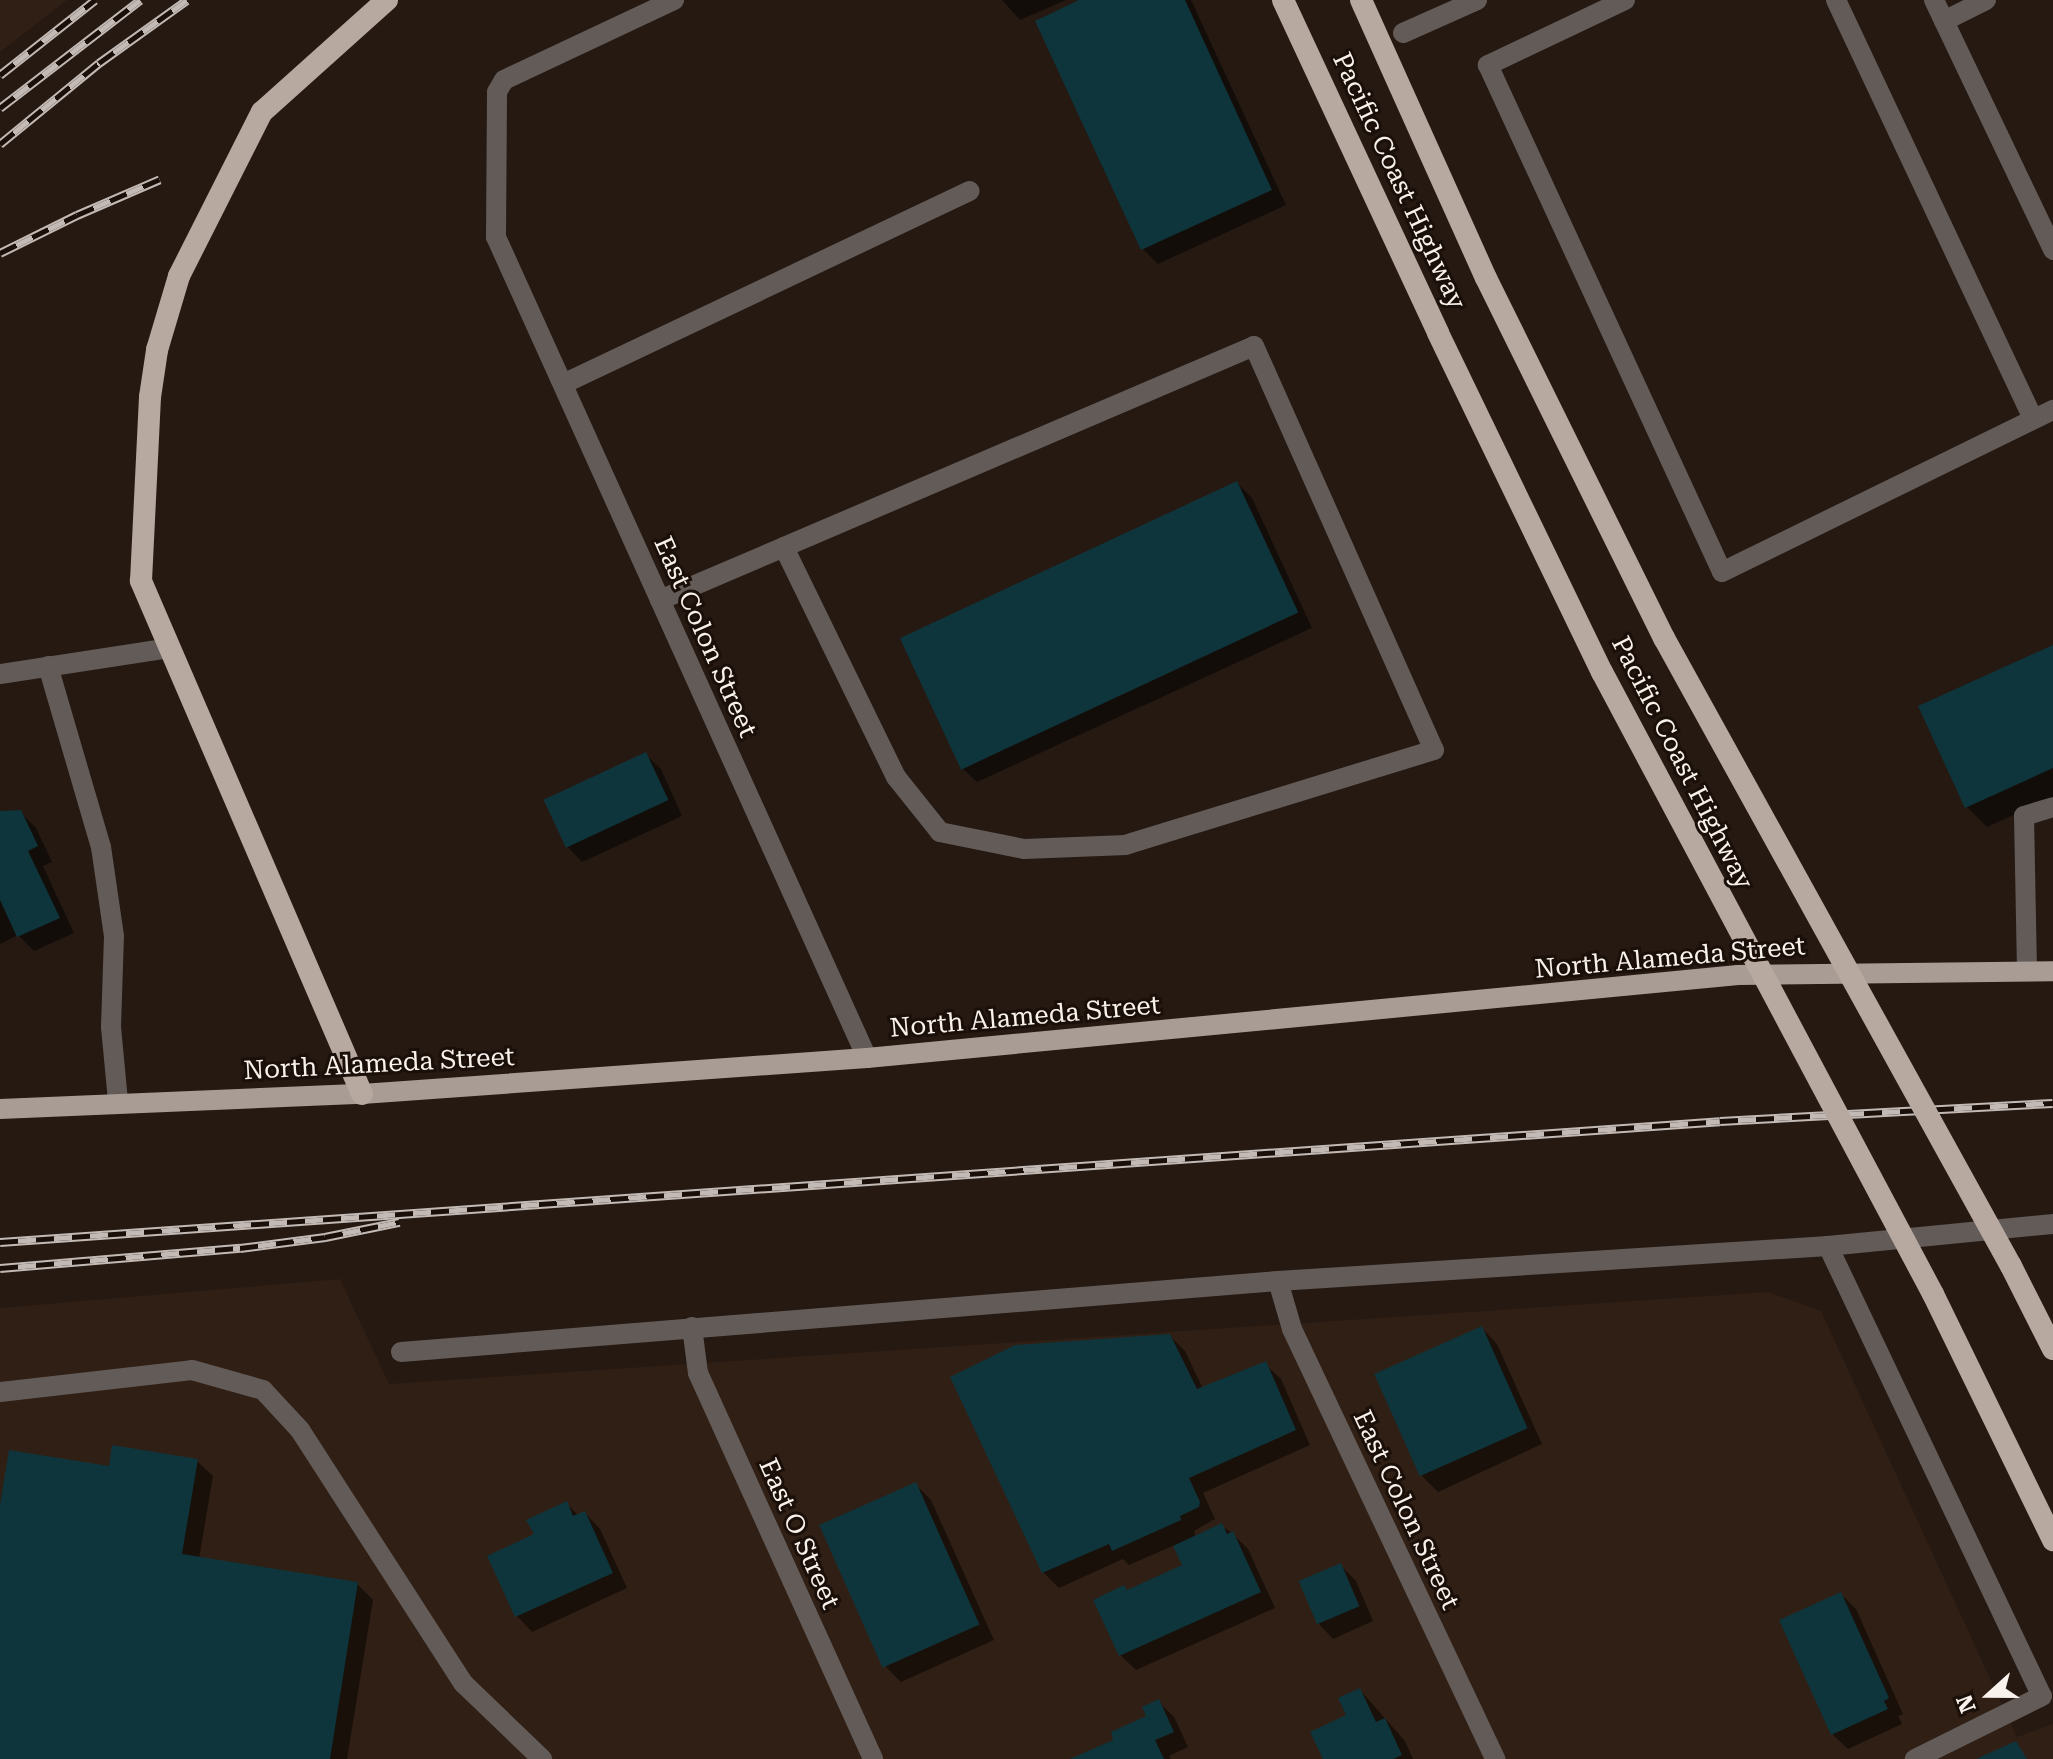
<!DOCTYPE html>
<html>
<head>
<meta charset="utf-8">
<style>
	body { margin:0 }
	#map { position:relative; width:2053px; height:1759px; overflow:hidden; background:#251912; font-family:"Roboto Serif",serif }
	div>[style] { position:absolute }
	.built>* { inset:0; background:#301f14 }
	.shadow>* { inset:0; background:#0007 }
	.building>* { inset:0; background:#0f353c; transform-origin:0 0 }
	.service>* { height:20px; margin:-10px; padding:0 10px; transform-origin:10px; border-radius:10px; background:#625b58 }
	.minor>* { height:20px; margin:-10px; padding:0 10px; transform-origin:10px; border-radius:10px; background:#625b58 }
	.primary>* { height:20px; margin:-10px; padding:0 10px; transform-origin:10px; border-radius:10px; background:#a99c94 }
	.trunk>* { height:22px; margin:-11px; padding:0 11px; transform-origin:11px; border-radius:11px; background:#b7a8a0 }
	.rail>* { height:9px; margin-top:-4.5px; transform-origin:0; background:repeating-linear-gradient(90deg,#1b1009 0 18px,#c3bab5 0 36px); box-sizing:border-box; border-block:2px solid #c3bab5 }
	.trunk-bridge>* { height:22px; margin:-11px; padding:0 11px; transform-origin:11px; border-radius:11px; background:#b7a8a0 }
	span { translate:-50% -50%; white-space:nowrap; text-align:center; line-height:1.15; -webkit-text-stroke:6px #1b1009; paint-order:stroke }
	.street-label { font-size:26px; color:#f9f1ec }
	.north { position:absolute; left:1949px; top:1655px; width:80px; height:80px; -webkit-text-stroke:6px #1b1009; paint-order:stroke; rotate:249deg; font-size:22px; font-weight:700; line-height:32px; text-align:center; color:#f9f1ec }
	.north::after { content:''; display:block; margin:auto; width:28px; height:36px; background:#f9f1ec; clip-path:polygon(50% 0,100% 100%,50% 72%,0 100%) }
</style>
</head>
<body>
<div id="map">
	<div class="built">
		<i style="clip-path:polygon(0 0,67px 0,0 52px)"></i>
		<i style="clip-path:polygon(340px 1279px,389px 1384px,1768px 1292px,1821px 1311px,2017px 1737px,2053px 1724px,2053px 1759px,0 1759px,0 1308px)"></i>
	</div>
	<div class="shadow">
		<i style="clip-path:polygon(1002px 0,1066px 0,1020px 20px)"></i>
		<i style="clip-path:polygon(1084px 0,1191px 0,1286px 205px,1158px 264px,1143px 249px)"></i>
		<i style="clip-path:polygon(1237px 483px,1252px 498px,1312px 628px,977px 782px,961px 767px)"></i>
		<i style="clip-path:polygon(2053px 647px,2053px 797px,1987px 827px,1967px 807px)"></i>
		<i style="clip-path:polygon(645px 754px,661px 769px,682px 816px,582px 862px,567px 846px)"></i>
		<i style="clip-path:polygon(20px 812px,36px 828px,52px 862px,43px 866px,74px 933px,34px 951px,18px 935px,0 944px,0 813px)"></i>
		<i style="clip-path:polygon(1482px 1328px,1497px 1344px,1542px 1444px,1438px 1492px,1422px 1476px)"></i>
		<i style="clip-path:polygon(1170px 1336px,1185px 1351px,1203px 1389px,1265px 1364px,1281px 1379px,1310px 1445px,1203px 1493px,1215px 1519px,1194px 1531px,1196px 1537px,1222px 1526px,1232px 1533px,1248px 1549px,1275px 1608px,1136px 1670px,1120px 1655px,1128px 1592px,1184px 1566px,1175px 1545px,1129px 1565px,1123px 1559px,1059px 1588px,1043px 1572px)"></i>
		<i style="clip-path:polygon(197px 1461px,213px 1476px,199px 1559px,357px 1584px,373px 1600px,347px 1759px,0 1759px,0 1518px,110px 1468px)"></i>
		<i style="clip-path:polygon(916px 1485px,931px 1500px,994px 1640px,901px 1682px,886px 1667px)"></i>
		<i style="clip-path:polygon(566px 1503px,579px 1516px,585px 1513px,600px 1529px,627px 1588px,532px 1632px,517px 1616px,536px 1535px)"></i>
		<i style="clip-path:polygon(1341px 1566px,1356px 1581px,1373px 1621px,1333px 1639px,1318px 1623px,1301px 1583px)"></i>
		<i style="clip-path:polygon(1841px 1594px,1856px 1609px,1903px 1714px,1898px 1716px,1902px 1724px,1848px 1749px,1832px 1734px)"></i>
		<i style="clip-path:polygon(1360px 1690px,1405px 1741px,1413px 1759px,1325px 1759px)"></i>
		<i style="clip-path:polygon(1159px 1702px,1174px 1717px,1188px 1747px,1169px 1756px,1171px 1759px,1075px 1759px,1116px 1741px,1149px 1717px)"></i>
	</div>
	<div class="building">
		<i style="clip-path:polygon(1079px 0,1185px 0,1272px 190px,1141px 250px,1035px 21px)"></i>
		<i style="left:1237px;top:481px;width:145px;height:372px;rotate:65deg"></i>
		<i style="clip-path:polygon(2053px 645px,2053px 768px,1965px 808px,1918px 706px)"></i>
		<i style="left:646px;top:752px;width:53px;height:113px;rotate:65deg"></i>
		<i style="clip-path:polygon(21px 810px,38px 846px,28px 851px,60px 918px,17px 937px,0 900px,0 811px)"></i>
		<i style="left:1482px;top:1326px;width:112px;height:118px;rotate:66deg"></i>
		<i style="clip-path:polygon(1170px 1334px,1197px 1389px,1266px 1361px,1296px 1430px,1189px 1478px,1200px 1502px,1199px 1507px,1180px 1516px,1181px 1520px,1112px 1551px,1109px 1544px,1042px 1573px,950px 1377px,1015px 1345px)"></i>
		<i style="clip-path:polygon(112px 1445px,198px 1459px,182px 1554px,358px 1582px,330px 1759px,0 1759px,0 1505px,9px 1450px,109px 1466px)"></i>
		<i style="left:916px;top:1482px;width:156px;height:106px;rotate:66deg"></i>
		<i style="clip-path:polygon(567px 1501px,573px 1516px,585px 1511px,613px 1573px,515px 1617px,487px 1556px,534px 1534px,526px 1520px)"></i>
		<i style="clip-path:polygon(1222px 1523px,1227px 1534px,1233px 1531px,1261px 1592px,1119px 1656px,1093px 1600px,1124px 1585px,1127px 1590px,1182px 1565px,1173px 1546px)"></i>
		<i style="left:1341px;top:1563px;width:47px;height:46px;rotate:67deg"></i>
		<i style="clip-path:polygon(1841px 1592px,1889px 1698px,1884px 1701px,1888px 1709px,1831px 1735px,1779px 1620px)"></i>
		<i style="clip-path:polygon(1360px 1688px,1376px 1722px,1385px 1718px,1402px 1755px,1393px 1759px,1323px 1759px,1310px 1732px,1346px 1715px,1338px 1698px)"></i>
		<i style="clip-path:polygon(1159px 1699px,1174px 1732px,1155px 1740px,1164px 1759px,1070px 1759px,1113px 1740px,1111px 1732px,1146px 1716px,1142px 1707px)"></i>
		<i style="clip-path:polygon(2016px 1741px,2027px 1759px,1976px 1759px)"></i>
	</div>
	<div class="service">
		<i style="left:1625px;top:0;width:152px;rotate:154.6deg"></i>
		<i style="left:1488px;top:65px;width:558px;rotate:65.22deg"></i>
		<i style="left:1722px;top:572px;width:369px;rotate:-26.1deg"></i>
		<i style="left:1836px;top:0;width:462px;rotate:64.8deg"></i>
		<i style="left:1944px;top:21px;width:47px;rotate:-26.6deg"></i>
		<i style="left:496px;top:237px;width:145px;rotate:-89.6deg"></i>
		<i style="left:497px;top:92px;width:14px;rotate:-60deg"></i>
		<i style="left:504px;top:80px;width:188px;rotate:-25.2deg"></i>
		<i style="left:563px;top:384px;width:450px;rotate:-25.4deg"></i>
		<i style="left:660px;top:600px;width:135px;rotate:-23.1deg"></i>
		<i style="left:784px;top:547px;width:511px;rotate:-23.15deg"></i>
		<i style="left:1254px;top:346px;width:442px;rotate:66deg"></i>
		<i style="left:1434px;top:750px;width:322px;rotate:162.9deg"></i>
		<i style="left:1126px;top:845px;width:102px;rotate:177.8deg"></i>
		<i style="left:1024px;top:849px;width:86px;rotate:-168.6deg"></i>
		<i style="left:940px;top:832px;width:70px;rotate:-128.7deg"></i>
		<i style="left:896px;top:777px;width:256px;rotate:-116deg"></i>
		<i style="left:48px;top:666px;width:189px;rotate:73.7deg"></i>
		<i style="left:101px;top:847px;width:90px;rotate:81.7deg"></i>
		<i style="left:114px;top:936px;width:91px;rotate:91.9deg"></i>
		<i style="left:111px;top:1027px;width:74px;rotate:84.6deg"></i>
		<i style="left:0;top:674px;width:171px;rotate:-8.7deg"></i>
		<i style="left:2027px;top:971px;width:155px;rotate:-91.1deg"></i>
		<i style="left:2024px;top:816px;width:30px;rotate:-17deg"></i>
		<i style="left:1828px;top:1246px;width:498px;rotate:64.6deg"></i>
		<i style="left:2042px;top:1696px;width:142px;rotate:153.6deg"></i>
		<i style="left:0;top:1392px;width:193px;rotate:-6.5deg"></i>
		<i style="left:192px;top:1370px;width:74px;rotate:15.7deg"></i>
		<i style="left:263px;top:1390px;width:54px;rotate:47.2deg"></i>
		<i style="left:300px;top:1430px;width:301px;rotate:57.2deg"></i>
		<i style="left:463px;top:1683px;width:110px;rotate:43.9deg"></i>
	</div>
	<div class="minor">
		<i style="left:1934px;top:0;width:277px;rotate:64.5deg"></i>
		<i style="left:1403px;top:33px;width:81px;rotate:-24deg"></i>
		<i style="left:496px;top:237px;width:901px;rotate:65.68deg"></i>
		<i style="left:1278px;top:1281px;width:50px;rotate:73.7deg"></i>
		<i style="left:1292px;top:1329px;width:476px;rotate:64.7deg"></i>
		<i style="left:692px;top:1327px;width:46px;rotate:82.6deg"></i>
		<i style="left:698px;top:1373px;width:424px;rotate:65.6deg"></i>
		<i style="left:401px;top:1352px;width:880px;rotate:-4.63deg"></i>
		<i style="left:1278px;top:1281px;width:551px;rotate:-3.64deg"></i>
		<i style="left:1828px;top:1246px;width:226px;rotate:-5.6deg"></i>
	</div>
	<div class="primary">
		<i style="left:0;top:1109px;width:362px;rotate:-2.4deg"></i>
		<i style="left:362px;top:1094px;width:506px;rotate:-4.08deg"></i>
		<i style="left:867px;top:1058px;width:875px;rotate:-5.44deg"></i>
		<i style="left:1738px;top:975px;width:315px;rotate:-0.7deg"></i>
	</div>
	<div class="trunk">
		<i style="left:1283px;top:0;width:367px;rotate:65deg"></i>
		<i style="left:1361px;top:0;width:305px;rotate:65.8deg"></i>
		<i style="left:362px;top:1094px;width:559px;rotate:-113.31deg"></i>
		<i style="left:141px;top:581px;width:184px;rotate:-87.2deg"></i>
		<i style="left:150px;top:397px;width:48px;rotate:-81.5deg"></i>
		<i style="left:157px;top:350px;width:77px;rotate:-73.4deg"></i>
		<i style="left:179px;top:276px;width:184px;rotate:-63.2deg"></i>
		<i style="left:262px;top:112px;width:168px;rotate:-41.9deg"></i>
	</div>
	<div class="rail">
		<i style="left:0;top:75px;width:121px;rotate:-38.3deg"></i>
		<i style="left:0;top:108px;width:177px;rotate:-37.6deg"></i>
		<i style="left:0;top:144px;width:128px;rotate:-39.3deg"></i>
		<i style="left:99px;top:63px;width:108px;rotate:-35.6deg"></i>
		<i style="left:0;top:253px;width:86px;rotate:-26.3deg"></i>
		<i style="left:77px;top:215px;width:90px;rotate:-23.4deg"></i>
		<i style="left:0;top:1242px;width:1724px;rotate:-4.02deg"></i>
		<i style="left:1720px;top:1121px;width:333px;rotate:-3.1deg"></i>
		<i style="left:0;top:1268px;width:241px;rotate:-4.8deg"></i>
		<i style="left:240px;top:1248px;width:86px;rotate:-7.4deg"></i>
		<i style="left:325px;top:1237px;width:76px;rotate:-11.5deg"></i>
	</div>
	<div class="trunk-bridge">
		<i style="left:1486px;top:278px;width:402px;rotate:63.7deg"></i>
		<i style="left:1664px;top:638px;width:717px;rotate:61.08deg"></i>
		<i style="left:2011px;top:1266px;width:93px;rotate:63.2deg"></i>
		<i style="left:1438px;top:333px;width:377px;rotate:64.2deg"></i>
		<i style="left:1602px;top:672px;width:705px;rotate:61.98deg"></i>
		<i style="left:1933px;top:1294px;width:274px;rotate:64deg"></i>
	</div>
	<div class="street-label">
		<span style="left:1399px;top:181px;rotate:65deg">Pacific Coast Highway</span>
		<span style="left:705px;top:637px;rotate:66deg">East Colon Street</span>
		<span style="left:1682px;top:763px;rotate:63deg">Pacific Coast Highway</span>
		<span style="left:1670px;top:958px;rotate:-5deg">North Alameda Street</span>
		<span style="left:1025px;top:1017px;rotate:-5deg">North Alameda Street</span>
		<span style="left:379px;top:1064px;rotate:-3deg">North Alameda Street</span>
		<span style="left:1406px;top:1510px;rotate:65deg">East Colon Street</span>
		<span style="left:799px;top:1534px;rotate:66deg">East O Street</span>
	</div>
	<div class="north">N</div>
</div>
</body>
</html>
